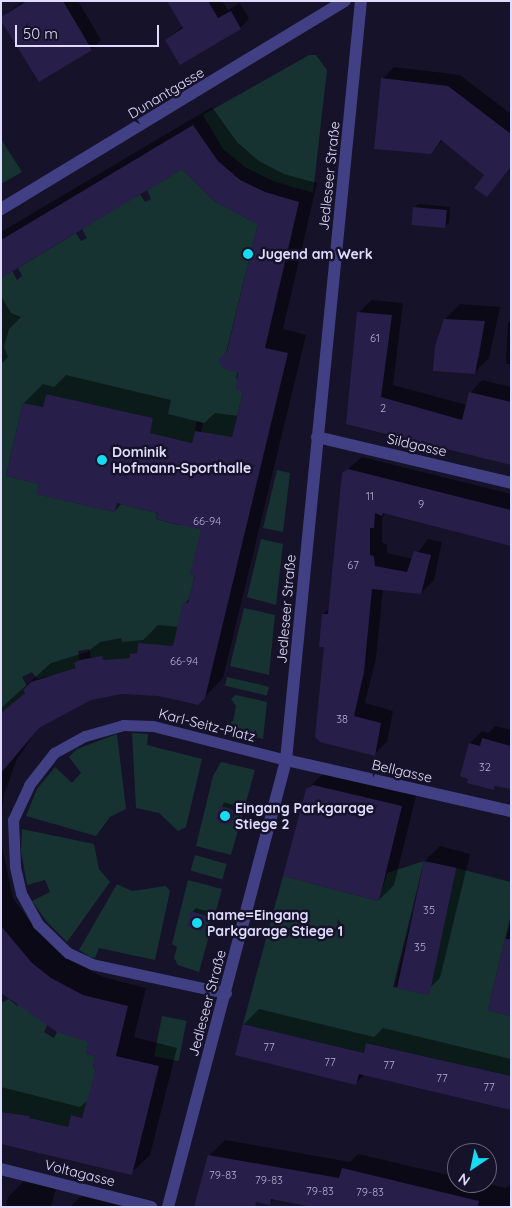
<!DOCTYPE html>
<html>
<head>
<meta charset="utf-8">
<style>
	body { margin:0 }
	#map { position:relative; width:512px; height:1208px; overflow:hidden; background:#161229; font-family:Quicksand,sans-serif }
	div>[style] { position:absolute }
	.green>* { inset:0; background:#163331; transform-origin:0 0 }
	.shadow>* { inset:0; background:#0007 }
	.building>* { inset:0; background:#271f49; transform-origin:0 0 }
	.service>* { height:11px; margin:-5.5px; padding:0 5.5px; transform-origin:5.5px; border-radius:5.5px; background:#424085 }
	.minor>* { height:12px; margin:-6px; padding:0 6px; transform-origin:6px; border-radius:6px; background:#424085 }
	.tertiary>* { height:12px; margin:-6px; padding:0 6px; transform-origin:6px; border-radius:6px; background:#424085 }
	.dots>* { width:14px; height:14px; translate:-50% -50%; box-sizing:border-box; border:2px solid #161229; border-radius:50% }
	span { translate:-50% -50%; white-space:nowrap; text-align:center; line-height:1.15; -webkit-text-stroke:5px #161229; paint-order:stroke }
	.number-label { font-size:11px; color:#b2add0 }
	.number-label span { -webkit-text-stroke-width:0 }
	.street-label { font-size:14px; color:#e0dcfd }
	.poi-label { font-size:14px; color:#e0dcfd; font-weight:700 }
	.left { translate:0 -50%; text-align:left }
	.frame { position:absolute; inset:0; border:2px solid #e0dcfd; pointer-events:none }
	.north { position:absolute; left:447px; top:1143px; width:50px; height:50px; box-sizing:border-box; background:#161229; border:1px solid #67637e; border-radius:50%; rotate:214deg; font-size:14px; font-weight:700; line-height:20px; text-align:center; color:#e0dcfd }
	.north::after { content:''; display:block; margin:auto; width:18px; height:22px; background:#15dcf1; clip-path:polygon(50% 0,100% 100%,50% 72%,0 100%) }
	.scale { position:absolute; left:15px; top:25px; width:144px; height:22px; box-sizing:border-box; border:2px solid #e0dcfd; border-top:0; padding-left:6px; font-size:15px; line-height:18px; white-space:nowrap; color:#e0dcfd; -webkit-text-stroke:4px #161229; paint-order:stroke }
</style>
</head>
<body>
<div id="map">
	<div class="green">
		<i style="clip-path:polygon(309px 55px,316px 55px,327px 70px,313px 193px,273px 181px,245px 167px,223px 149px,203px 115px)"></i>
		<i style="clip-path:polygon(1px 139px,22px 172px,1px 184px)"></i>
		<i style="clip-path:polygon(evenodd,182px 169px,214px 201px,258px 224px,226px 353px,219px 361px,225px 369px,239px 368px,236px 377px,243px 392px,232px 437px,229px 437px,188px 603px,173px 648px,138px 643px,137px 653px,131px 654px,130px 658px,103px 661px,102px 657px,91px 658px,89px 649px,78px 651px,80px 661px,76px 668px,49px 679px,46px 676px,37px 679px,32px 672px,22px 677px,27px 686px,23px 690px,25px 693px,1px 713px,1px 278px,12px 271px,17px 280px,22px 276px,18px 268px,76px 233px,81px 241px,87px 238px,82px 229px,140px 194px,145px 202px,151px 199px,147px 190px,182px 169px,46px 394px,153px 418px,149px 433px,192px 443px,197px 421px,203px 423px,179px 525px,156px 519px,157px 513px,117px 503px,115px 512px,37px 494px,39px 484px,6px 476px,23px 403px,43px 407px,46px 394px)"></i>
		<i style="clip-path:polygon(277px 470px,290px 473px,283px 532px,263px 528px)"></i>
		<i style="clip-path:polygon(261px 539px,283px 544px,276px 605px,247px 597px)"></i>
		<i style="clip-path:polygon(244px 608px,275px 615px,269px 675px,230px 666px)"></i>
		<i style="left:227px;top:677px;width:43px;height:9px;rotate:13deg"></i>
		<i style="clip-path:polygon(236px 695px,267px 702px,263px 739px,226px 730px,227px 722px,233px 721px,236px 706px,231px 699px)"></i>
		<i style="clip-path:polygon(132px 733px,148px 734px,147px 745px,202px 759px,186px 827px,178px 831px,159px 813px,136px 808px)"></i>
		<i style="clip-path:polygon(117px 734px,126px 809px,110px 817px,96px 836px,26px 816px,37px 789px,55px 767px,72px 783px,81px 773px,69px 757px,77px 749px)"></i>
		<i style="clip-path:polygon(221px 762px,255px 770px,231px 855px,196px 846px,213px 776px)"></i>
		<i style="clip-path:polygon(22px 829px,94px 844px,99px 869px,110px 882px,67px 942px,47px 922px,32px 901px,50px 892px,45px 880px,27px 885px,21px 851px)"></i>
		<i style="left:195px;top:855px;width:33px;height:16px;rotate:16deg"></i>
		<i style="clip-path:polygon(424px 861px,393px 987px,425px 994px,456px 868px,511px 882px,511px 914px,488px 1010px,511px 1016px,511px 1076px,367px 1043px,364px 1053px,243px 1024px,283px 876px,379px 901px,387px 873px)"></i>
		<i style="clip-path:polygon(188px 880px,222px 889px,199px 972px,178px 965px,174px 958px,177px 947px,172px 944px)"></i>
		<i style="clip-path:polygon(117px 884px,132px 891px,166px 886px,170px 891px,155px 960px,99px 948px,95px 958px,90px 957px,79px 950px)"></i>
		<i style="clip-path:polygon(9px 999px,17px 1006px,20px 1002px,47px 1025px,44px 1032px,54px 1038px,58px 1030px,90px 1036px,86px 1054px,95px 1056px,93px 1068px,96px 1069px,87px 1106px,82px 1118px,71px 1115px,66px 1135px,29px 1118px,30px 1116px,1px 1112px,1px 1003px)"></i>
		<i style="left:162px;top:1016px;width:25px;height:41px;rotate:11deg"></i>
	</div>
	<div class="shadow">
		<i style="clip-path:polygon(23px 1px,78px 1px,101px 40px,92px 49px,39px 80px,1px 18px)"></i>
		<i style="clip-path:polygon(169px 1px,222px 1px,228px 10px,240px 3px,249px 19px,240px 28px,180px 63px,166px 40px,183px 26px)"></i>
		<i style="clip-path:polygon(394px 67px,460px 75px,511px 114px,511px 168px,487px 196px,486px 175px,443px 140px,430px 153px,382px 79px)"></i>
		<i style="clip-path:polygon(212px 107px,237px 142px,259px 161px,284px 174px,317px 183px,283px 329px,306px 335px,223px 678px,198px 704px,159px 695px,122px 693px,91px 699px,39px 727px,17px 759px,4px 795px,1px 821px,1px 708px,51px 663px,87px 652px,100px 642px,121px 638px,122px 642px,143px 640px,158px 625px,179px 627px,185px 603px,191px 597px,203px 529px,159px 512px,122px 503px,115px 511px,40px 483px,24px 403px,43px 384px,54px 387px,66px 375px,171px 400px,168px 414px,204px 423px,215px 413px,239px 416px,245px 391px,228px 352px,260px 224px,182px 167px,1px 276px,1px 232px)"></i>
		<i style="clip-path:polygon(418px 204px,450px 207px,449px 223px,445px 226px,414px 208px)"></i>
		<i style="clip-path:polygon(1px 296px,11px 313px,21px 317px,9px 329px,4px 347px,8px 357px,1px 364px)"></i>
		<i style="clip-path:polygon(371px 300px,403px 303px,393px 385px,467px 405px,470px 393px,482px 380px,511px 387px,511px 464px,347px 423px,359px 313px)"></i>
		<i style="clip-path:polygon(evenodd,460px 304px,500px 307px,489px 358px,474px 373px,445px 319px,460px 304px,485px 315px,479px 358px,477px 358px,485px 315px)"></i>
		<i style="clip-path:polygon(511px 321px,511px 364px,506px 364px,508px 323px)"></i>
		<i style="clip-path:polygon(362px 457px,511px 494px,511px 544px,386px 512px,382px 518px,382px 543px,387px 544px,387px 553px,413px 559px,428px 539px,442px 542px,434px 580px,421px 593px,383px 589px,376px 658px,365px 703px,393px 711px,387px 742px,374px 754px,320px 741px,326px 646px,323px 614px,330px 608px,343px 473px)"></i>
		<i style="clip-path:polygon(495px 726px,511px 730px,511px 788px,497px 785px,494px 788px,470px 743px,482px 731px,489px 733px)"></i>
		<i style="clip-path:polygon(323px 774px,417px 792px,394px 885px,379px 900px,307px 789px)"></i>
		<i style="clip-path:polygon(224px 802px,238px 807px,230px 825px,216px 821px)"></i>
		<i style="clip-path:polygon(1px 841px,13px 898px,35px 928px,70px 960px,103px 977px,146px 988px,134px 1037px,177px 1048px,150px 1155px,131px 1173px,1px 1142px,1px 1087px,80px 1107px,89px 1099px,97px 1068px,97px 1055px,90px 1041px,1px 992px)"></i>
		<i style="clip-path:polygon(440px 846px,470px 854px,440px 978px,425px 993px,395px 986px,425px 861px)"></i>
		<i style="clip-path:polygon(196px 908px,210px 912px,202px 930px,192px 912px)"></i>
		<i style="clip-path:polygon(511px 920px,511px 1015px,489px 1009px)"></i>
		<i style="clip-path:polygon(259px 1009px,374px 1037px,383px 1028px,511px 1059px,511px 1109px,365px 1074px,356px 1083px,244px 1024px)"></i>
		<i style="clip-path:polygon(225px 1140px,350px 1162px,358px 1154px,457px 1177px,457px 1183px,483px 1183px,506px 1188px,511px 1185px,511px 1207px,328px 1207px,275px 1198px,270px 1203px,209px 1156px)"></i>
		<i style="clip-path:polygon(28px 1177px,57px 1185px,51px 1207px,6px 1207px,8px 1197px)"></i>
		<i style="clip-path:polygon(81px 1196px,125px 1207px,70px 1207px)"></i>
	</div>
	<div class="building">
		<i style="clip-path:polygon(27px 1px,63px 1px,92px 50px,39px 82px,1px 21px,1px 17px)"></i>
		<i style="clip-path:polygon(167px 1px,208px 1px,218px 18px,231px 11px,241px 29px,180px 65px,165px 40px,183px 28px)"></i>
		<i style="clip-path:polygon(381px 78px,448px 86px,511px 134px,511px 167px,487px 197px,474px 188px,484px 175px,441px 140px,431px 154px,374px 149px)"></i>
		<i style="clip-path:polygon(193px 125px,218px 161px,240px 180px,265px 192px,299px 202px,265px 348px,288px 353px,205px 698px,198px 705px,159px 696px,122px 694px,91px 700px,39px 728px,1px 773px,1px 713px,25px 693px,23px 690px,31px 682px,76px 668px,74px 663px,80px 660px,102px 656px,103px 660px,130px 658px,130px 654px,137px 653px,138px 643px,173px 646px,183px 602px,188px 603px,195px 575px,190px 574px,201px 530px,156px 519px,158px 513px,117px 503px,115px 512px,36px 494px,39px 484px,6px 476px,23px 403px,43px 407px,46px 394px,153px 418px,150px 433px,192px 443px,195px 431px,232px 437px,243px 392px,236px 390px,238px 373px,225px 369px,218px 360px,227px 351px,258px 224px,214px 201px,182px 169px,1px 278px,1px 240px)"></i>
		<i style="left:413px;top:207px;width:34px;height:18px;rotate:5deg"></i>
		<i style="clip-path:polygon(357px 312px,392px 315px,381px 397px,462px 420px,469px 392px,511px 402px,511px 465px,346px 424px)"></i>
		<i style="clip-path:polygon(444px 319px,485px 321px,475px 374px,433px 371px,435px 346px)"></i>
		<i style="clip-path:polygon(348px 469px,511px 510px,511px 546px,383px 513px,382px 516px,375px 513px,374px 528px,370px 528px,370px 555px,374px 556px,375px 566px,407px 572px,414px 551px,431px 555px,421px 594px,372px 589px,364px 672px,354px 716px,381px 723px,375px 756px,320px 742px,315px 737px,324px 647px,319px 647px,322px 614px,328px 614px,342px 473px)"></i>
		<i style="clip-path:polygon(482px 738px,511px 746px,511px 789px,495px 786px,494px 790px,467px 783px,468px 779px,460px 776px,469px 743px,480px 746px)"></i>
		<i style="clip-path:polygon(313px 785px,402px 806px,379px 901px,283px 876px,306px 789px)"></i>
		<i style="left:219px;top:806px;width:16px;height:16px;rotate:14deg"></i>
		<i style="left:424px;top:861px;width:33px;height:130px;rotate:12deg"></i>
		<i style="left:191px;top:911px;width:17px;height:16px;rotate:17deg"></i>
		<i style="clip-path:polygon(1px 926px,32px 963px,51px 978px,83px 995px,128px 1006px,116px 1056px,159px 1066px,132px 1175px,1px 1144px,1px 1112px,30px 1116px,29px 1118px,68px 1127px,71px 1115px,82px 1118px,96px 1069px,93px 1068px,95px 1056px,86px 1054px,88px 1042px,57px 1032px,1px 993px)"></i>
		<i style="clip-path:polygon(505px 939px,511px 939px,511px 1016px,488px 1010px)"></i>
		<i style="clip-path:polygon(243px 1024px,364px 1053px,366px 1043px,511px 1076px,511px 1110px,359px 1074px,356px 1085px,235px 1055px)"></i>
		<i style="clip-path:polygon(208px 1155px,339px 1178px,342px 1168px,479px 1201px,478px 1207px,312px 1207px,271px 1199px,270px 1205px,256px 1202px,255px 1207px,194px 1207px)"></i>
	</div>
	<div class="service">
		<i style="left:226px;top:993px;width:137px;rotate:-167.8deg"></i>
		<i style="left:92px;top:964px;width:26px;rotate:-155deg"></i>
		<i style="left:68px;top:953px;width:42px;rotate:-136deg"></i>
		<i style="left:38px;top:924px;width:35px;rotate:-119deg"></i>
		<i style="left:21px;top:893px;width:28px;rotate:-103deg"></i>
		<i style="left:15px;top:866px;width:46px;rotate:-92.5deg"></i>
		<i style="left:13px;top:820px;width:38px;rotate:-65deg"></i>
		<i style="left:29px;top:785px;width:41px;rotate:-52deg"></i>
		<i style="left:54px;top:753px;width:35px;rotate:-29deg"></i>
		<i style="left:85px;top:736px;width:40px;rotate:-16deg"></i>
		<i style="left:123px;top:725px;width:30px;rotate:2deg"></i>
		<i style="left:153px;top:726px;width:137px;rotate:14.3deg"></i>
	</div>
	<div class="minor">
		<i style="left:1px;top:209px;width:402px;rotate:-31.2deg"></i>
		<i style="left:317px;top:437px;width:199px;rotate:13.3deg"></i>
		<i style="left:286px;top:760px;width:231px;rotate:12.8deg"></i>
		<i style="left:1px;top:1169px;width:155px;rotate:14.2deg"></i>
	</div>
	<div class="tertiary">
		<i style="left:168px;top:1207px;width:462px;rotate:-75.2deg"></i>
		<i style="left:286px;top:760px;width:763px;rotate:-84.36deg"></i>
	</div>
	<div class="dots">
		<i style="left:248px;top:254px;background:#15dcf1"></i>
		<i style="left:102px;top:460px;background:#15dcf1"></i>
		<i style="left:225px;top:816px;background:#15dcf1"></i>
		<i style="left:197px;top:923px;background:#15dcf1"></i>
	</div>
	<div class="number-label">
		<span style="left:375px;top:338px">61</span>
		<span style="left:383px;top:408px">2</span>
		<span style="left:370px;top:496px">11</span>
		<span style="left:421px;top:504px">9</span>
		<span style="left:207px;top:521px">66-94</span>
		<span style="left:353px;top:565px">67</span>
		<span style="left:184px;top:661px">66-94</span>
		<span style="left:342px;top:719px">38</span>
		<span style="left:485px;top:767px">32</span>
		<span style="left:429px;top:910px">35</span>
		<span style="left:420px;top:947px">35</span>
		<span style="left:269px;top:1047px">77</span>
		<span style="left:330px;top:1062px">77</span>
		<span style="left:389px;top:1065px">77</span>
		<span style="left:442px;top:1078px">77</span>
		<span style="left:489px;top:1087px">77</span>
		<span style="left:223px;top:1175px">79-83</span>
		<span style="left:269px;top:1180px">79-83</span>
		<span style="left:320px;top:1191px">79-83</span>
		<span style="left:370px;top:1192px">79-83</span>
	</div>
	<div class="street-label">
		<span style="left:166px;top:93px;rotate:-31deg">Dunantgasse</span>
		<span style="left:329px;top:176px;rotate:-84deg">Jedleseer Straße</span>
		<span style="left:417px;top:445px;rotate:13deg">Sildgasse</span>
		<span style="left:286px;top:609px;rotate:-85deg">Jedleseer Straße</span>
		<span style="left:207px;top:725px;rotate:14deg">Karl-Seitz-Platz</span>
		<span style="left:402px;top:771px;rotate:13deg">Bellgasse</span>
		<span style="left:207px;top:1003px;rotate:-75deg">Jedleseer Straße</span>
		<span style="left:80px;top:1173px;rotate:14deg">Voltagasse</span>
	</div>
	<div class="poi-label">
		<span class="left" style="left:258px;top:254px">Jugend am Werk</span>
		<span class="left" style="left:112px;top:460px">Dominik<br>Hofmann-Sporthalle</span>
		<span class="left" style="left:235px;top:816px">Eingang Parkgarage<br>Stiege 2</span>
		<span class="left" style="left:207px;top:923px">name=Eingang<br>Parkgarage Stiege 1</span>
	</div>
	<div class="frame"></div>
	<div class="north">N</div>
	<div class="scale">50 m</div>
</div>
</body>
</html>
